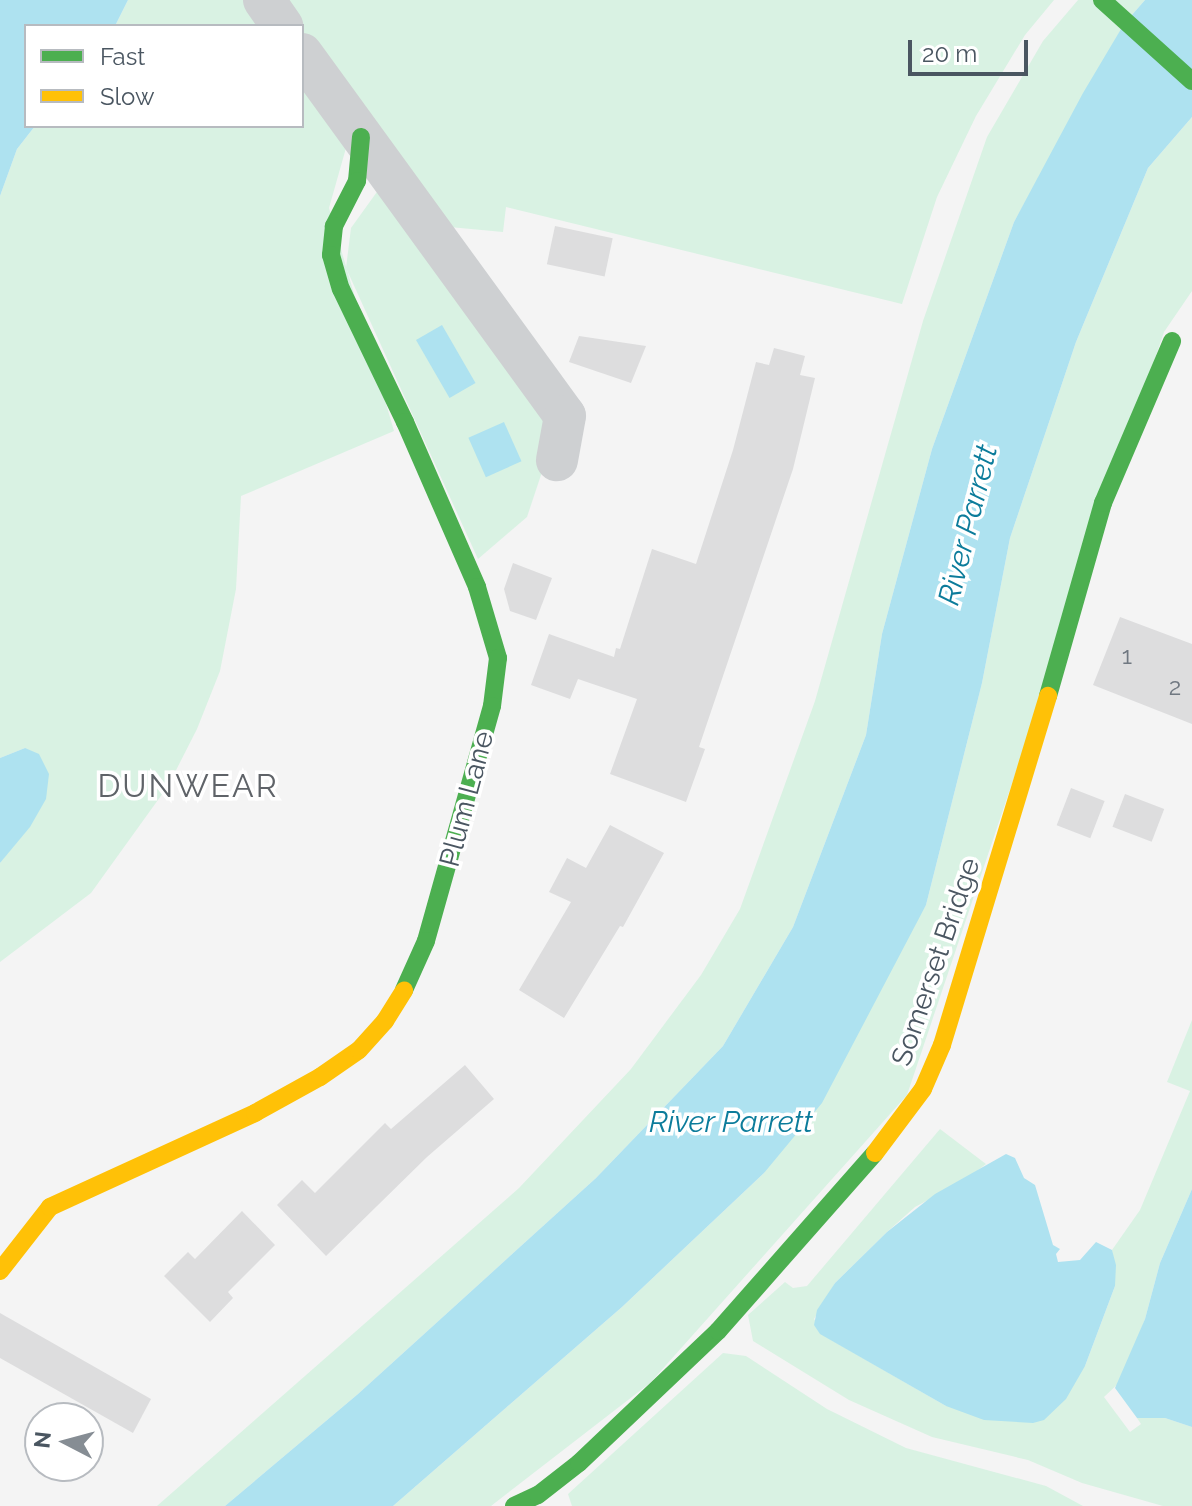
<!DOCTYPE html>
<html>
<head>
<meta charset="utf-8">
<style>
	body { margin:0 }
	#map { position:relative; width:1192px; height:1506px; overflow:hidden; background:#f4f4f4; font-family:Raleway,sans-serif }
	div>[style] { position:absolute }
	.green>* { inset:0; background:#d9f2e3 }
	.water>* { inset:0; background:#aee2f0; transform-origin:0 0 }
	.building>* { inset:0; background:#ddddde; transform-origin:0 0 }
	.street>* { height:42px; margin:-21px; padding:0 21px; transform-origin:21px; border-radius:21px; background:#ced0d2 }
	.fast>* { height:18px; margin:-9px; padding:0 9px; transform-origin:9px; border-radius:9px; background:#4caf50 }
	.slow>* { height:18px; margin:-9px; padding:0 9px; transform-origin:9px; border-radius:9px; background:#ffc107 }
	span { translate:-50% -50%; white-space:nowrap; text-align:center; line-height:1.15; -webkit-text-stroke:7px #fff; paint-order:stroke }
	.number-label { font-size:24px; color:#707881 }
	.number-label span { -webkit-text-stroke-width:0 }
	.street-label { font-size:28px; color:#4a5661 }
	.water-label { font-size:30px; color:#0c7c9b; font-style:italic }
	.quarter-label { font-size:32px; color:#5f6368; letter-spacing:2px }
	.legend { position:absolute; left:24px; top:24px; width:280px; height:104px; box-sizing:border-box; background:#fff; border:2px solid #b7bbc0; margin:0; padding:10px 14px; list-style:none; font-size:24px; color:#4a5661 }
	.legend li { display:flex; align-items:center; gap:16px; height:40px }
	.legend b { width:40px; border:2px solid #b7bbc0 }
	.north { position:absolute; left:24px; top:1402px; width:80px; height:80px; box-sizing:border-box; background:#fff; border:2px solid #b7bbc0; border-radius:50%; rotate:276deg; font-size:22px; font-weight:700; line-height:32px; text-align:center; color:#4a5661 }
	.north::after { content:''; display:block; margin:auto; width:28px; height:36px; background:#868d94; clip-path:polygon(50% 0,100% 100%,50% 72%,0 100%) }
	.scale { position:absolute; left:908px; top:40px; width:120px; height:36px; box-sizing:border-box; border:4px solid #4a5661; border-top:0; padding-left:10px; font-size:24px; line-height:28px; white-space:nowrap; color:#4a5661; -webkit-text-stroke:6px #fff; paint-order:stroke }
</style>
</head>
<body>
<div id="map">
	<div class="green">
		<i style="clip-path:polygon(128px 0,246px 0,264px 26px,115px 26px)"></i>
		<i style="clip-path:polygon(279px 0,1054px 0,1025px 35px,976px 116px,937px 197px,902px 304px,506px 207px,503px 232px,439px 226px,302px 32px,302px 26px)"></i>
		<i style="clip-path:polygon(1078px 0,1145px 0,1124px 24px,1014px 222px,932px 449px,882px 634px,866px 735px,793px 927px,723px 1046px,596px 1178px,358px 1394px,225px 1506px,157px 1506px,519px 1188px,631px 1069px,701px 975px,740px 909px,815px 701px,923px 321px,987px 137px,1043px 41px)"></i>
		<i style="clip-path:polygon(302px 80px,346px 148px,329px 208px,394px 431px,241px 496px,236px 589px,220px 671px,197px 729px,168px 786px,91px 893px,0 962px,0 863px,10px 849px,25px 748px,0 758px,0 196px,17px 149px,35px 126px,302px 126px)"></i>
		<i style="clip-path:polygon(1192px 117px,1192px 291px,1164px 332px,907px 1095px,650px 1383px,491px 1506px,393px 1506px,622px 1307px,764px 1173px,926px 905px,982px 683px,1010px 538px,1076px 342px,1148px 168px)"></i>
		<i style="clip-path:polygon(379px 189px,545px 417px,543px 469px,527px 517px,478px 559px,346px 268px,351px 228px)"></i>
		<i style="clip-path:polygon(1192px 1020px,1192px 1189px,1160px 1263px,1145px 1319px,1122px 1380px,1104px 1397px,1130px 1432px,1141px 1424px,1137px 1418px,1143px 1417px,1165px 1418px,1192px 1427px,1192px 1506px,1163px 1506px,1082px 1483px,1028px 1460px,932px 1437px,849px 1400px,753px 1341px,748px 1315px,785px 1282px,793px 1288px,807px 1286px,940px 1129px,986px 1164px,965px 1180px,915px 1207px,887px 1232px,835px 1283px,814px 1319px,828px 1338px,946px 1406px,1085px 1366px,1115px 1286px,1112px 1250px,1140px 1210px,1190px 1091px,1167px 1082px)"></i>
		<i style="clip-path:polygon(723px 1353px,746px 1356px,827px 1409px,906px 1448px,1046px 1486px,1083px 1506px,572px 1506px,568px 1494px)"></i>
	</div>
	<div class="water">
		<i style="clip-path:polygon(0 0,128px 0,115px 26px,26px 26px,26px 126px,35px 126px,17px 149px,0 196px)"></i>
		<i style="clip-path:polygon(1145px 0,1192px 0,1192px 117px,1148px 168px,1076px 342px,1010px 538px,982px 683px,926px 905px,822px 1103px,764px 1173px,622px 1307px,393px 1506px,225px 1506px,358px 1394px,596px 1178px,723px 1046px,793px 927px,866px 735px,882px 634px,932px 449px,1014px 222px,1083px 93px,1124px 24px)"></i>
		<i style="left:442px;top:325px;width:67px;height:30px;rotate:60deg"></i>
		<i style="left:504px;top:422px;width:43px;height:39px;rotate:66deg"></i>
		<i style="clip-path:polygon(25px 748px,39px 754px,49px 774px,46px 799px,30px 827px,0 863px,0 758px)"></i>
		<i style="clip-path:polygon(1006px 1154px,1015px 1158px,1024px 1178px,1035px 1185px,1053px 1245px,1060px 1249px,1056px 1254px,1058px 1262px,1080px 1260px,1096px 1242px,1112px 1250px,1116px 1265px,1115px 1286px,1085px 1366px,1066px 1399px,1044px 1420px,1033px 1423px,984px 1420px,946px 1406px,820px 1334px,814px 1325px,817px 1310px,835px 1283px,887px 1232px,935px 1194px)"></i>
		<i style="clip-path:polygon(1192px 1189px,1192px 1427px,1165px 1418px,1137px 1418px,1115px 1388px,1145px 1319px,1160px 1263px)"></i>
	</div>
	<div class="building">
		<i style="left:555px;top:226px;width:59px;height:39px;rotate:12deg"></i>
		<i style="clip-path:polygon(579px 336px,646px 346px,631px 383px,569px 362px)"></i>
		<i style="clip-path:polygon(774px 348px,805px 356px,800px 375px,815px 378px,793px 469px,699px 747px,705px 749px,686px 802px,610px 774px,637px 699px,578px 679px,570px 699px,531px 685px,549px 634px,614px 657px,616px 648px,620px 649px,652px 549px,696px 564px,733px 450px,756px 362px,769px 365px)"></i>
		<i style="clip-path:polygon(513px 563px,552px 578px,536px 620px,510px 611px,504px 589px)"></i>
		<i style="clip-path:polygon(1120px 617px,1192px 644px,1192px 724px,1093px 685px)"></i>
		<i style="left:1071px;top:788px;width:36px;height:40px;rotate:21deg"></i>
		<i style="left:1125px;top:794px;width:42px;height:35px;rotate:21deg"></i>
		<i style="clip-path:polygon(610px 825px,664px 853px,623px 927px,620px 926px,564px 1018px,519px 990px,571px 902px,549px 892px,567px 858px,586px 868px)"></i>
		<i style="clip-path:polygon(465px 1065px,494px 1099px,427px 1157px,326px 1256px,277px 1205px,302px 1180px,315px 1193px,385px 1123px,391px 1129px)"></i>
		<i style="clip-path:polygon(242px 1211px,275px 1245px,228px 1292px,233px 1298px,210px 1322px,164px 1276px,188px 1252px,195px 1259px)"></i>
		<i style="clip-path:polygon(0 1313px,151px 1399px,133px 1433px,0 1358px)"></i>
	</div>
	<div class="street">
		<i style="left:264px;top:0;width:32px;rotate:55deg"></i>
		<i style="left:302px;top:54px;width:447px;rotate:54deg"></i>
		<i style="left:565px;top:416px;width:45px;rotate:100.3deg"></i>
	</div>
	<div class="fast">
		<i style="left:1102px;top:0;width:121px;rotate:42deg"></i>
		<i style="left:361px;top:137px;width:44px;rotate:95.2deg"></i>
		<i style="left:357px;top:181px;width:51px;rotate:117.1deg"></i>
		<i style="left:334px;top:226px;width:29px;rotate:96deg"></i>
		<i style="left:331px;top:255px;width:35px;rotate:74deg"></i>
		<i style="left:341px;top:289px;width:148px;rotate:64.3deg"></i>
		<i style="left:405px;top:422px;width:180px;rotate:66.4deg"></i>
		<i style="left:477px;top:587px;width:74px;rotate:73.5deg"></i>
		<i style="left:498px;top:658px;width:48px;rotate:97.1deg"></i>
		<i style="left:492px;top:706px;width:244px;rotate:105.7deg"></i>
		<i style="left:426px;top:941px;width:54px;rotate:114.2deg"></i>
		<i style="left:1048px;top:696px;width:201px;rotate:-74.1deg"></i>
		<i style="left:1103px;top:503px;width:176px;rotate:-66.9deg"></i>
		<i style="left:514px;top:1506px;width:26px;rotate:-25deg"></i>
		<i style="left:538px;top:1495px;width:52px;rotate:-38deg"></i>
		<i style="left:579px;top:1463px;width:192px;rotate:-43.5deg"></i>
		<i style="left:718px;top:1331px;width:237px;rotate:-48.6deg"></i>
	</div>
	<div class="slow">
		<i style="left:875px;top:1153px;width:80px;rotate:-53.1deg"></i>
		<i style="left:923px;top:1089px;width:48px;rotate:-66.6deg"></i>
		<i style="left:942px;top:1045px;width:365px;rotate:-73.1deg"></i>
		<i style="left:0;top:1271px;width:81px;rotate:-52deg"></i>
		<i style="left:50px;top:1207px;width:226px;rotate:-24.6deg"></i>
		<i style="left:255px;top:1113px;width:74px;rotate:-29deg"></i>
		<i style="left:320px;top:1077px;width:47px;rotate:-34.7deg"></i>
		<i style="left:359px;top:1050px;width:39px;rotate:-48deg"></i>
		<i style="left:385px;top:1021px;width:36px;rotate:-58deg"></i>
	</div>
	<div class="number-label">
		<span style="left:1127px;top:656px">1</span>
		<span style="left:1175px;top:687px">2</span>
	</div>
	<div class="street-label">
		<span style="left:467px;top:799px;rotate:-75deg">Plum Lane</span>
		<span style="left:936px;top:962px;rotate:-71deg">Somerset Bridge</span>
	</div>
	<div class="water-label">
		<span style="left:968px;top:525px;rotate:-76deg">River Parrett</span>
		<span style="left:731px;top:1122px">River Parrett</span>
	</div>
	<div class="quarter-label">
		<span style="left:188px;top:786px">DUNWEAR</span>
	</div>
	<ul class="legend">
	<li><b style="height:10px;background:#4caf50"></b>Fast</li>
	<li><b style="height:10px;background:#ffc107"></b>Slow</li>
	</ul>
	<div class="north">N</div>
	<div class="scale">20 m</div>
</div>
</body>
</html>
